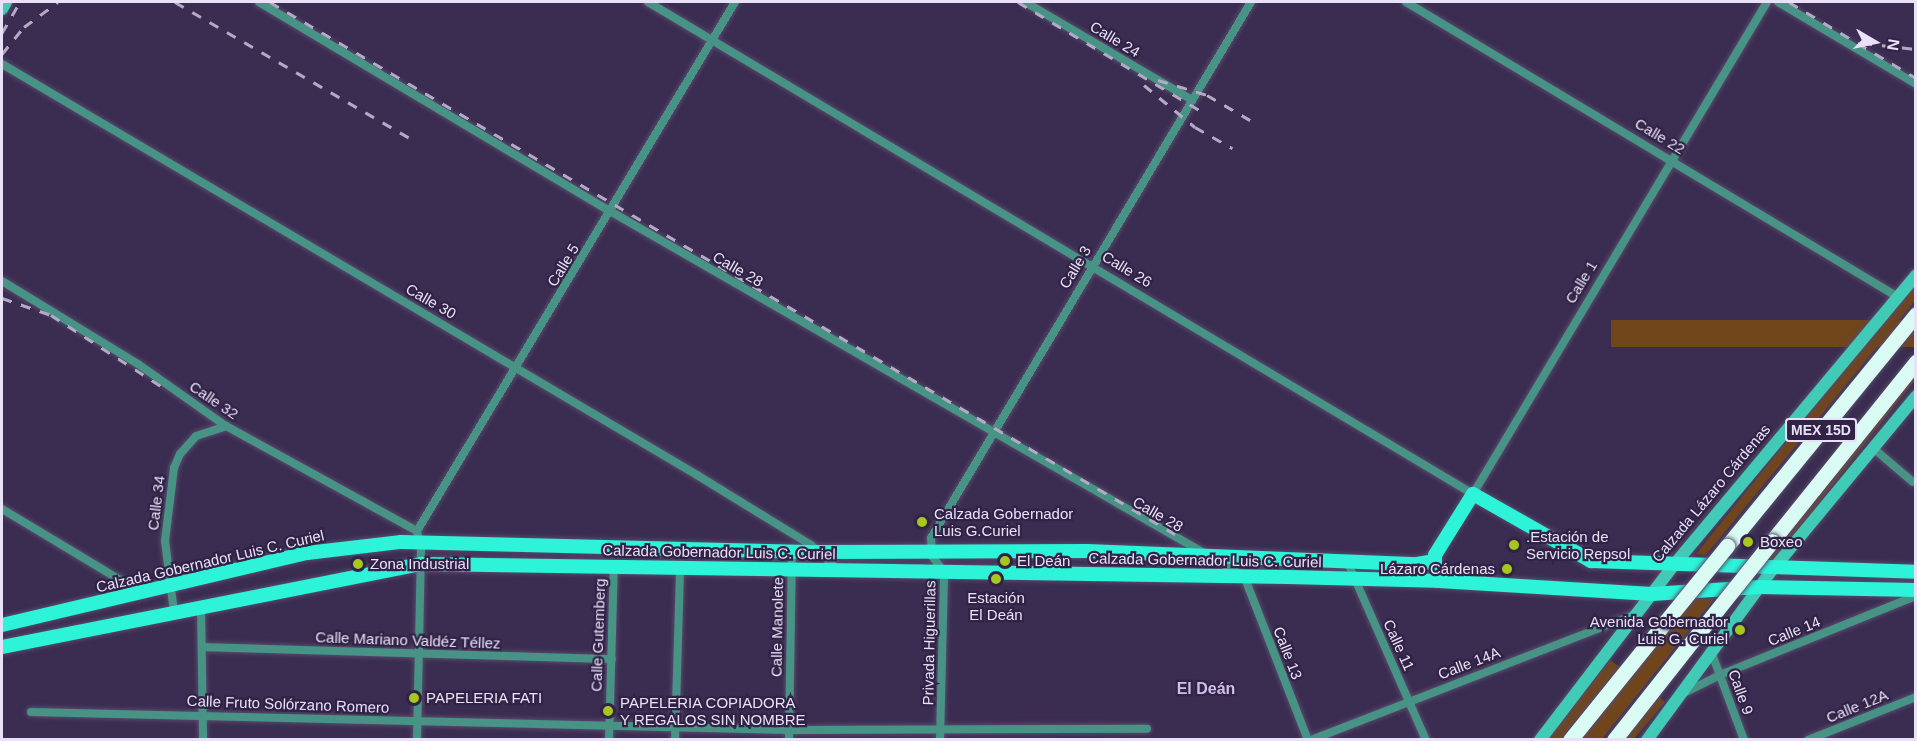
<!DOCTYPE html>
<html>
<head>
<meta charset="utf-8">
<style>
	body { margin:0 }
	#map { position:relative; width:1917px; height:741px; overflow:hidden; background:#3b2d51; font-family:Helvetica,sans-serif }
	div>[style] { position:absolute }
	.green>* { inset:0; background:#72461b; transform-origin:0 0 }
	.roads { filter:drop-shadow(0 0 2px #574a6c) drop-shadow(0 0 2px #574a6c) }
	.street>* { height:8px; margin:-4px; padding:0 4px; transform-origin:4px; border-radius:4px; background:#479487 }
	.secondary>* { height:12px; margin:-6px; padding:0 6px; transform-origin:6px; border-radius:6px; background:#41cab5 }
	.primary>* { height:14px; margin:-7px; padding:0 7px; transform-origin:7px; border-radius:7px; background:#2df3d9 }
	.highway>* { height:15px; margin:-7.5px; padding:0 7.5px; transform-origin:7.5px; border-radius:7.5px; background:#dafbf4 }
	.rail>* { height:3px; margin-top:-1.5px; transform-origin:0; background:repeating-linear-gradient(90deg,#b4aac5 0 10px,transparent 0 20px) }
	.bridges { filter:drop-shadow(0 0 2px #574a6c) drop-shadow(0 0 2px #574a6c) }
	.highway-bridge>* { height:15px; margin:-7.5px; padding:0 7.5px; transform-origin:7.5px; border-radius:7.5px; background:#dafbf4 }
	.dots>* { width:16px; height:16px; translate:-50% -50%; box-sizing:border-box; border:3px solid #312346; border-radius:50% }
	span { translate:-50% -50%; white-space:nowrap; text-align:center; line-height:1.15; -webkit-text-stroke:4.5px #312346; paint-order:stroke }
	.shield-label span { padding:2px 4px; background:#312346; border:2px solid; border-radius:4px; -webkit-text-stroke-width:0 }
	.shield-label { font-size:14px; color:#e9e1f8; font-weight:700 }
	.street-label { font-size:15px; color:#e9e1f8 }
	.poi-label { font-size:15px; color:#e9e1f8 }
	.left { translate:0 -50%; text-align:left }
	.right { translate:-100% -50%; text-align:right }
	.neighbourhood-label { font-size:16px; color:#cebeeb; font-weight:700 }
	.frame { position:absolute; inset:0; border:3px solid #e9e1f8; pointer-events:none }
	.north { position:absolute; left:1845px; top:12px; width:60px; height:60px; -webkit-text-stroke:4px #312346; paint-order:stroke; rotate:99deg; font-size:16px; font-weight:700; line-height:24px; text-align:center; color:#e9e1f8 }
	.north::after { content:''; display:block; margin:auto; width:21px; height:27px; background:#e9e1f8; clip-path:polygon(50% 0,100% 100%,50% 72%,0 100%) }
</style>
</head>
<body>
<div id="map">
	<div class="green">
		<i style="clip-path:polygon(1915px 281px,1915px 301px,1706px 555px,1696px 554px)"></i>
		<i style="left:1915px;top:320px;width:27px;height:304px;rotate:90deg"></i>
		<i style="clip-path:polygon(1915px 371px,1915px 380px,1774px 560px,1764px 559px)"></i>
		<i style="clip-path:polygon(1692px 598px,1714px 599px,1602px 739px,1577px 740px)"></i>
		<i style="clip-path:polygon(1610px 660px,1620px 667px,1561px 739px,1546px 740px)"></i>
		<i style="clip-path:polygon(1656px 694px,1665px 702px,1634px 739px,1620px 740px)"></i>
	</div>
	<div class="roads">
		<div class="street">
			<i style="left:259px;top:2px;width:409px;rotate:30.8deg"></i>
			<i style="left:610px;top:211px;width:732px;rotate:29.93deg"></i>
			<i style="left:1244px;top:576px;width:176px;rotate:68.7deg"></i>
			<i style="left:648px;top:2px;width:961px;rotate:30.81deg"></i>
			<i style="left:1473px;top:494px;width:573px;rotate:-59.14deg"></i>
			<i style="left:1025px;top:2px;width:194px;rotate:30.4deg"></i>
			<i style="left:1406px;top:2px;width:574px;rotate:30.95deg"></i>
			<i style="left:1778px;top:2px;width:161px;rotate:30.7deg"></i>
			<i style="left:2px;top:64px;width:807px;rotate:30.6deg"></i>
			<i style="left:697px;top:475px;width:134px;rotate:31.6deg"></i>
			<i style="left:811px;top:545px;width:39px;rotate:42deg"></i>
			<i style="left:2px;top:281px;width:159px;rotate:31.4deg"></i>
			<i style="left:138px;top:364px;width:108px;rotate:35.2deg"></i>
			<i style="left:226px;top:426px;width:218px;rotate:28.8deg"></i>
			<i style="left:1873px;top:448px;width:52px;rotate:40.4deg"></i>
			<i style="left:2px;top:509px;width:161px;rotate:31deg"></i>
			<i style="left:1347px;top:561px;width:196px;rotate:66.2deg"></i>
			<i style="left:201px;top:606px;width:134px;rotate:89.1deg"></i>
			<i style="left:174px;top:612px;width:72px;rotate:-97.2deg"></i>
			<i style="left:165px;top:541px;width:74px;rotate:-83deg"></i>
			<i style="left:174px;top:468px;width:15px;rotate:-67deg"></i>
			<i style="left:180px;top:454px;width:24px;rotate:-48deg"></i>
			<i style="left:196px;top:436px;width:32px;rotate:-18deg"></i>
			<i style="left:204px;top:647px;width:408px;rotate:1.7deg"></i>
			<i style="left:1712px;top:654px;width:92px;rotate:69.6deg"></i>
			<i style="left:1684px;top:693px;width:40px;rotate:-26.6deg"></i>
			<i style="left:1720px;top:675px;width:211px;rotate:-22deg"></i>
			<i style="left:31px;top:712px;width:758px;rotate:1.36deg"></i>
			<i style="left:789px;top:730px;width:358px;rotate:-0.2deg"></i>
			<i style="left:417px;top:740px;width:191px;rotate:-88.8deg"></i>
			<i style="left:421px;top:549px;width:18px;rotate:-103deg"></i>
			<i style="left:417px;top:531px;width:617px;rotate:-58.99deg"></i>
			<i style="left:609px;top:740px;width:174px;rotate:-88.4deg"></i>
			<i style="left:675px;top:740px;width:171px;rotate:-88.3deg"></i>
			<i style="left:789px;top:740px;width:188px;rotate:-89.1deg"></i>
			<i style="left:940px;top:740px;width:168px;rotate:-88.6deg"></i>
			<i style="left:944px;top:572px;width:20px;rotate:-127deg"></i>
			<i style="left:932px;top:556px;width:18px;rotate:-93deg"></i>
			<i style="left:931px;top:538px;width:624px;rotate:-59.16deg"></i>
			<i style="left:1311px;top:740px;width:346px;rotate:-21.2deg"></i>
			<i style="left:1808px;top:740px;width:116px;rotate:-21.7deg"></i>
		</div>
		<div class="secondary">
			<i style="left:2px;top:9px;width:8px;rotate:-60deg"></i>
			<i style="left:1540px;top:740px;width:219px;rotate:-52.6deg"></i>
			<i style="left:1673px;top:566px;width:379px;rotate:-50.1deg"></i>
			<i style="left:1647px;top:740px;width:206px;rotate:-53.7deg"></i>
			<i style="left:1769px;top:574px;width:231px;rotate:-50.4deg"></i>
		</div>
		<div class="primary">
			<i style="left:1435px;top:567px;width:12px;rotate:-90deg"></i>
			<i style="left:1435px;top:555px;width:72px;rotate:-58.1deg"></i>
			<i style="left:1473px;top:494px;width:136px;rotate:29.6deg"></i>
			<i style="left:1591px;top:561px;width:325px;rotate:1.9deg"></i>
			<i style="left:2px;top:625px;width:313px;rotate:-13.3deg"></i>
			<i style="left:307px;top:553px;width:95px;rotate:-6.7deg"></i>
			<i style="left:401px;top:542px;width:418px;rotate:1.4deg"></i>
			<i style="left:819px;top:552px;width:268px;rotate:-0.2deg"></i>
			<i style="left:1087px;top:551px;width:330px;rotate:2.3deg"></i>
			<i style="left:1417px;top:564px;width:17px;rotate:-10deg"></i>
			<i style="left:2px;top:647px;width:427px;rotate:-11.2deg"></i>
			<i style="left:421px;top:564px;width:867px;rotate:0.86deg"></i>
			<i style="left:1288px;top:577px;width:151px;rotate:1.5deg"></i>
			<i style="left:1439px;top:581px;width:213px;rotate:3.5deg"></i>
			<i style="left:1652px;top:594px;width:107px;rotate:-3.7deg"></i>
			<i style="left:1759px;top:587px;width:157px;rotate:1.1deg"></i>
		</div>
		<div class="highway">
			<i style="left:1772px;top:541px;width:230px;rotate:-51.2deg"></i>
			<i style="left:1727px;top:546px;width:299px;rotate:-50.8deg"></i>
			<i style="left:1570px;top:740px;width:153px;rotate:-51.1deg"></i>
			<i style="left:1614px;top:740px;width:134px;rotate:-51.7deg"></i>
		</div>
	</div>
	<div class="rail">
		<i style="left:175px;top:2px;width:273px;rotate:30.1deg"></i>
		<i style="left:270px;top:2px;width:1050px;rotate:30.45deg"></i>
		<i style="left:1018px;top:2px;width:213px;rotate:30.8deg"></i>
		<i style="left:1789px;top:2px;width:148px;rotate:30.9deg"></i>
		<i style="left:2px;top:33px;width:36px;rotate:-60deg"></i>
		<i style="left:1862px;top:43px;width:54px;rotate:6.3deg"></i>
		<i style="left:2px;top:54px;width:35px;rotate:-51deg"></i>
		<i style="left:24px;top:27px;width:42px;rotate:-36.3deg"></i>
		<i style="left:1158px;top:80px;width:51px;rotate:17deg"></i>
		<i style="left:1207px;top:95px;width:50px;rotate:30.2deg"></i>
		<i style="left:1144px;top:85px;width:66px;rotate:39.5deg"></i>
		<i style="left:1195px;top:127px;width:43px;rotate:29.6deg"></i>
		<i style="left:2px;top:298px;width:52px;rotate:19.1deg"></i>
		<i style="left:51px;top:315px;width:135px;rotate:32.9deg"></i>
	</div>
	<div class="bridges">
		<div class="highway-bridge">
			<i style="left:1666px;top:621px;width:97px;rotate:-50.9deg"></i>
			<i style="left:1697px;top:635px;width:120px;rotate:-51.4deg"></i>
		</div>
	</div>
	<div class="dots">
		<i style="left:922px;top:522px;background:#a7c71e"></i>
		<i style="left:1748px;top:542px;background:#a7c71e"></i>
		<i style="left:1514px;top:545px;background:#a7c71e"></i>
		<i style="left:1005px;top:561px;background:#a7c71e"></i>
		<i style="left:358px;top:564px;background:#a7c71e"></i>
		<i style="left:1507px;top:569px;background:#a7c71e"></i>
		<i style="left:996px;top:579px;background:#a7c71e"></i>
		<i style="left:1740px;top:630px;background:#a7c71e"></i>
		<i style="left:414px;top:698px;background:#a7c71e"></i>
		<i style="left:608px;top:711px;background:#a7c71e"></i>
	</div>
	<div class="shield-label">
		<span style="left:1821px;top:430px">MEX 15D</span>
	</div>
	<div class="street-label">
		<span style="left:1115px;top:39px;rotate:31deg">Calle 24</span>
		<span style="left:1660px;top:136px;rotate:31deg">Calle 22</span>
		<span style="left:563px;top:265px;rotate:-59deg">Calle 5</span>
		<span style="left:1075px;top:267px;rotate:-59deg">Calle 3</span>
		<span style="left:738px;top:269px;rotate:30deg">Calle 28</span>
		<span style="left:1127px;top:269px;rotate:31deg">Calle 26</span>
		<span style="left:1581px;top:282px;rotate:-59deg">Calle 1</span>
		<span style="left:431px;top:301px;rotate:30deg">Calle 30</span>
		<span style="left:214px;top:400px;rotate:34deg">Calle 32</span>
		<span style="left:1711px;top:493px;rotate:-50deg">Calzada Lázaro Cárdenas</span>
		<span style="left:156px;top:503px;rotate:-83deg">Calle 34</span>
		<span style="left:1158px;top:514px;rotate:30deg">Calle 28</span>
		<span style="left:719px;top:552px;rotate:1deg">Calzada Gobernador Luis C. Curiel</span>
		<span style="left:1205px;top:560px;rotate:1deg">Calzada Gobernador Luis C. Curiel</span>
		<span style="left:210px;top:561px;rotate:-13deg">Calzada Gobernador Luis C. Curiel</span>
		<span style="left:777px;top:627px;rotate:-89deg">Calle Manolete</span>
		<span style="left:1794px;top:631px;rotate:-22deg">Calle 14</span>
		<span style="left:598px;top:635px;rotate:-88deg">Calle Gutemberg</span>
		<span style="left:408px;top:640px;rotate:2deg">Calle Mariano Valdéz Téllez</span>
		<span style="left:929px;top:643px;rotate:-89deg">Privada Higuerillas</span>
		<span style="left:1399px;top:645px;rotate:66deg">Calle 11</span>
		<span style="left:1288px;top:653px;rotate:69deg">Calle 13</span>
		<span style="left:1469px;top:663px;rotate:-21deg">Calle 14A</span>
		<span style="left:1741px;top:692px;rotate:70deg">Calle 9</span>
		<span style="left:288px;top:704px;rotate:2deg">Calle Fruto Solórzano Romero</span>
		<span style="left:1857px;top:706px;rotate:-22deg">Calle 12A</span>
	</div>
	<div class="poi-label">
		<span class="left" style="left:934px;top:522px">Calzada Gobernador<br>Luis G.Curiel</span>
		<span class="left" style="left:1526px;top:545px">.Estación de<br>Servicio Repsol</span>
		<span class="left" style="left:1760px;top:542px">Boxeo</span>
		<span class="left" style="left:1017px;top:561px">El Deán</span>
		<span class="left" style="left:370px;top:564px">Zona Industrial</span>
		<span class="right" style="left:1495px;top:569px">Lázaro Cárdenas</span>
		<span style="left:996px;top:606px">Estación<br>El Deán</span>
		<span class="right" style="left:1728px;top:630px">Avenida Gobernador<br>Luis G. Curiel</span>
		<span class="left" style="left:426px;top:698px">PAPELERIA FATI</span>
		<span class="left" style="left:620px;top:711px">PAPELERIA COPIADORA<br>Y REGALOS SIN NOMBRE</span>
	</div>
	<div class="neighbourhood-label">
		<span style="left:1206px;top:689px">El Deán</span>
	</div>
	<div class="frame"></div>
	<div class="north">N</div>
</div>
</body>
</html>
